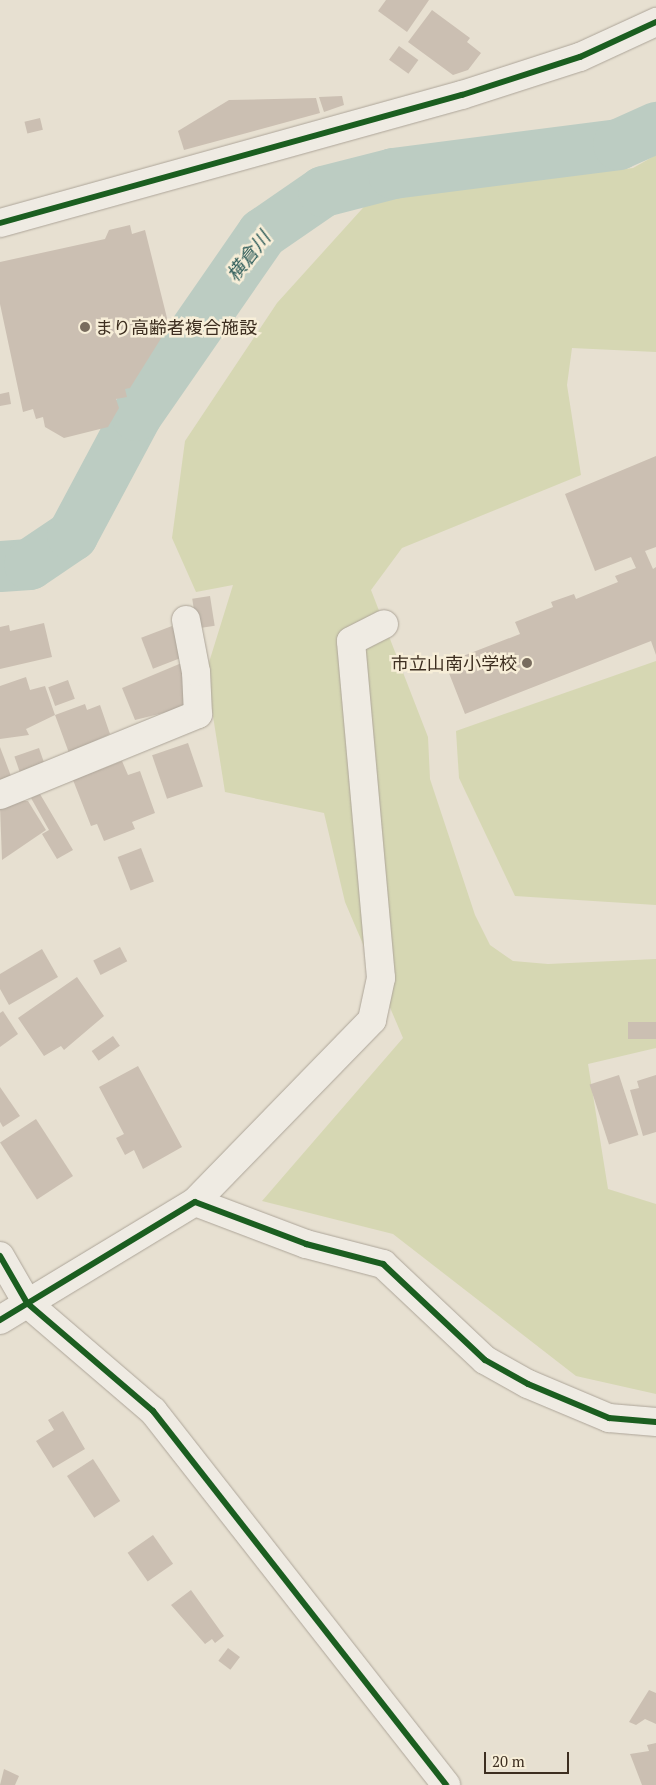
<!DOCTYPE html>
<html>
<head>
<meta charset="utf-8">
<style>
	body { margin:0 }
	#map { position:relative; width:656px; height:1785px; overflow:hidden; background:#e7e0d1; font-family:"PT Serif","Noto Sans JP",serif }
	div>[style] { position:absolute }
	.green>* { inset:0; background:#d6d7b3 }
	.river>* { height:51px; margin:-25.5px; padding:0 25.5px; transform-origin:25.5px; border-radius:25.5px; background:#bcccc2 }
	.building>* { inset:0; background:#cbbfb2; transform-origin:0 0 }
	.roads { filter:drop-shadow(0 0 1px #ada599) drop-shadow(0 0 1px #ada599) }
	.minor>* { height:28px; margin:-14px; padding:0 14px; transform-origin:14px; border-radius:14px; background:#efebe3 }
	.cycleway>* { height:6px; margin:-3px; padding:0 3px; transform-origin:3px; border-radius:3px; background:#1b5e20 }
	.dots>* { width:14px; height:14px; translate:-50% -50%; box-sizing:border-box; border:2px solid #f7eed8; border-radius:50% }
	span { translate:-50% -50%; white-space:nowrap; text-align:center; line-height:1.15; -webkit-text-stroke:5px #f7eed8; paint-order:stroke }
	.poi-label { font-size:18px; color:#3d2e20 }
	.left { translate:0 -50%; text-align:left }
	.right { translate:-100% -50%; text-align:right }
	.water-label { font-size:19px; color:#2f5d5a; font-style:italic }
	.scale { position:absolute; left:484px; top:1752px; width:85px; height:22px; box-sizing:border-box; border:2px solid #3d2e20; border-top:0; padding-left:6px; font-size:15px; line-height:18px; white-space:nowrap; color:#3d2e20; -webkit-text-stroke:4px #f7eed8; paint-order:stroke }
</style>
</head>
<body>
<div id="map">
	<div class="green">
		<i style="clip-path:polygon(656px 155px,656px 352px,572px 348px,567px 385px,581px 475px,402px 548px,371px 590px,428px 737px,430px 779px,475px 915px,490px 945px,513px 961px,548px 964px,656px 959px,656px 1048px,588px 1064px,608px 1189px,656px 1204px,656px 1394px,576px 1376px,393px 1234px,262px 1201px,403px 1038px,345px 902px,324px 813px,225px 792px,206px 672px,233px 585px,196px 592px,172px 538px,185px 441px,277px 303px,371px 199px,633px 168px)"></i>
		<i style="clip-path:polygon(656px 661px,656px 905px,515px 896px,459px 778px,456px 731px)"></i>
	</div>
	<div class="river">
		<i style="left:0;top:566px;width:29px;rotate:-4deg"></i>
		<i style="left:29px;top:564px;width:52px;rotate:-34deg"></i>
		<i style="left:72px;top:535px;width:136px;rotate:-61.9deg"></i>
		<i style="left:136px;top:415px;width:221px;rotate:-55.3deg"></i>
		<i style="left:262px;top:233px;width:74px;rotate:-34.5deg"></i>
		<i style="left:323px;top:191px;width:72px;rotate:-14.4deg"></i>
		<i style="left:393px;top:173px;width:227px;rotate:-7.3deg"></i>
		<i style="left:618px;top:144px;width:42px;rotate:-24.1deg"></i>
	</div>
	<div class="building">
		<i style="clip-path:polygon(386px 0,429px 0,407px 32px,378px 11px)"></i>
		<i style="clip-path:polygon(432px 10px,470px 38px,467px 42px,481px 53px,468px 70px,453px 75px,408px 42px)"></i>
		<i style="left:399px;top:46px;width:24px;height:17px;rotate:36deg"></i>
		<i style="clip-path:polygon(342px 96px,344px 105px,324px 112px,319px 97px)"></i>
		<i style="clip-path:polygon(316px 98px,320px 113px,184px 150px,178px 131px,229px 100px)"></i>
		<i style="left:40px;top:118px;width:12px;height:16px;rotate:76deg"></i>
		<i style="clip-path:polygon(130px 225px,132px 234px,145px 230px,168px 322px,163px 323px,165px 332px,130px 388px,125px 389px,127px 397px,116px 399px,119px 408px,108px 427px,64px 438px,45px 427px,43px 417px,36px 419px,33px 409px,23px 412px,0 304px,0 262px,105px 239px,109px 230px)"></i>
		<i style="clip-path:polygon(9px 392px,11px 404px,0 406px,0 394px)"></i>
		<i style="clip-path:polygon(656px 456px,656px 547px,645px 551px,653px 569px,656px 567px,656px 655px,651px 641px,465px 714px,445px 663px,520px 634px,515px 622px,553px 607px,551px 602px,574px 594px,576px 599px,618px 582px,615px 576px,636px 568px,631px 557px,595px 571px,565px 494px)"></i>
		<i style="left:210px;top:596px;width:30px;height:18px;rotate:81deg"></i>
		<i style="clip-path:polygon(44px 623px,52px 657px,0 669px,0 627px,9px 625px,10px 631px)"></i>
		<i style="left:172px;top:626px;width:33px;height:33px;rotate:69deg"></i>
		<i style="clip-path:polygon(184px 662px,183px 708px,135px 720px,122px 688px)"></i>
		<i style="clip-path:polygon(26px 677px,30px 690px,45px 686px,55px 715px,26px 729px,29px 735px,0 739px,0 686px)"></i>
		<i style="left:68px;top:680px;width:20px;height:21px;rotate:70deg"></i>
		<i style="clip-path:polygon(85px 704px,87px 710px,100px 705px,110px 734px,69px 753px,55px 715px)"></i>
		<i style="left:188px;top:743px;width:46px;height:38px;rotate:71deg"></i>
		<i style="clip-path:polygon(0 747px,11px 776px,0 780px)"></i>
		<i style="left:39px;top:748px;width:18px;height:26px;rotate:71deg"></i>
		<i style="clip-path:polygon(122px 761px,128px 775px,140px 771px,155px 813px,132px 822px,135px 829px,104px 841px,97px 824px,91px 826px,73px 780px)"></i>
		<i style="clip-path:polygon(40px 794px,73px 850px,57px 859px,42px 834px,49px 830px,31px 798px)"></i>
		<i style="clip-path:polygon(21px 801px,28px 801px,46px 830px,2px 860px,0 807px)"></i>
		<i style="left:141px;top:848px;width:36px;height:25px;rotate:69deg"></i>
		<i style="left:120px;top:947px;width:16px;height:30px;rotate:63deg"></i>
		<i style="clip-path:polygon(42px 949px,58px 977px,9px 1005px,0 989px,0 974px)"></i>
		<i style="clip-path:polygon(77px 977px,104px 1016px,64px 1050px,61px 1046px,44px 1056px,18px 1018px)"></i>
		<i style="clip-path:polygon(3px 1011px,18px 1034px,0 1047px,0 1013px)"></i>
		<i style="left:656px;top:1022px;width:17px;height:28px;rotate:90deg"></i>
		<i style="left:113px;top:1036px;width:12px;height:26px;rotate:55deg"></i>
		<i style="clip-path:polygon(138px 1066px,182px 1147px,143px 1169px,134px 1150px,125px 1155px,116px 1138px,124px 1134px,99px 1087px)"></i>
		<i style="left:619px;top:1075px;width:63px;height:31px;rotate:72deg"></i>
		<i style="clip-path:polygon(656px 1075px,656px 1132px,643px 1136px,630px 1090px,639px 1088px,637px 1081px)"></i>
		<i style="clip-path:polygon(0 1087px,20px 1116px,3px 1127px,0 1122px)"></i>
		<i style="left:36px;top:1119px;width:68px;height:43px;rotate:57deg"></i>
		<i style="clip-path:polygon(63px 1411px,85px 1449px,53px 1468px,36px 1441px,54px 1430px,48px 1420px)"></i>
		<i style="left:93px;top:1459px;width:50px;height:31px;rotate:57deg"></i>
		<i style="left:153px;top:1535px;width:35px;height:31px;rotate:55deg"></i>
		<i style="clip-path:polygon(191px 1590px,224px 1636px,215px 1643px,212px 1639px,205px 1644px,171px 1605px)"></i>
		<i style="left:228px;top:1648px;width:15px;height:16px;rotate:37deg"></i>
		<i style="clip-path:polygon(649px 1690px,656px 1693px,656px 1724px,645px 1719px,636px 1725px,629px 1722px)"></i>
		<i style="clip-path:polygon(656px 1743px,656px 1785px,642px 1785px,630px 1754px,649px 1751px,647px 1745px)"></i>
		<i style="clip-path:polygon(4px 1769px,19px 1776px,15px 1785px,0 1785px)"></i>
	</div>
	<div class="roads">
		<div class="minor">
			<i style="left:0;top:223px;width:479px;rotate:-15.5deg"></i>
			<i style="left:462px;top:95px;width:124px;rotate:-17.9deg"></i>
			<i style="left:580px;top:57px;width:84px;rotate:-24.7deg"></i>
			<i style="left:0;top:795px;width:214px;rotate:-22.2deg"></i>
			<i style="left:198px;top:714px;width:42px;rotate:-92.7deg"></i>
			<i style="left:196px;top:672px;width:53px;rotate:-100.9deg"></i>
			<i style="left:195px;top:1202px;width:119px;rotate:20.7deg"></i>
			<i style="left:306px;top:1244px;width:80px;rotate:14.6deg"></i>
			<i style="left:383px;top:1264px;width:140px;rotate:43.3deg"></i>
			<i style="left:485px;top:1360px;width:49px;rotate:29.2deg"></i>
			<i style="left:528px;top:1384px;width:88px;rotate:22.8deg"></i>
			<i style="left:609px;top:1418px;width:47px;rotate:4.9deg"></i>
			<i style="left:0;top:1256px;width:54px;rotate:60.1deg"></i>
			<i style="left:27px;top:1303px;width:166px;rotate:40.6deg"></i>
			<i style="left:153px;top:1411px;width:475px;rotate:51.9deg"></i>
			<i style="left:0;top:1320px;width:228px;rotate:-31.2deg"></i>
			<i style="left:195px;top:1202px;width:254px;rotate:-45.8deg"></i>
			<i style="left:372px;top:1020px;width:43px;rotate:-77.9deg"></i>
			<i style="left:381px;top:978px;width:338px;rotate:-95.1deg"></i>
			<i style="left:351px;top:641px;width:37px;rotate:-27deg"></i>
		</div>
	</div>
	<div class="cycleway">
		<i style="left:0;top:223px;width:479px;rotate:-15.5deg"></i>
		<i style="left:462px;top:95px;width:124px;rotate:-17.9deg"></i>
		<i style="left:580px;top:57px;width:84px;rotate:-24.7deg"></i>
		<i style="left:0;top:1256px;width:54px;rotate:60.1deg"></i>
		<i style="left:27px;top:1303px;width:166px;rotate:40.6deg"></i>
		<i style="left:153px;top:1411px;width:475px;rotate:51.9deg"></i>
		<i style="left:0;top:1320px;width:228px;rotate:-31.2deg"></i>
		<i style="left:195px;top:1202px;width:119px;rotate:20.7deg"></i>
		<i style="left:306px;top:1244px;width:80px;rotate:14.6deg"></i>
		<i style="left:383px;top:1264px;width:140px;rotate:43.3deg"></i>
		<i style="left:485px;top:1360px;width:49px;rotate:29.2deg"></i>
		<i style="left:528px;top:1384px;width:88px;rotate:22.8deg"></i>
		<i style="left:609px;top:1418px;width:47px;rotate:4.9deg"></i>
	</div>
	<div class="dots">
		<i style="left:85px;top:327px;background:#786c5e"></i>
		<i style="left:527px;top:663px;background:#786c5e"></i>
	</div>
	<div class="poi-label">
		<span class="left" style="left:95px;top:327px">まり高齢者複合施設</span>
		<span class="right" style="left:517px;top:663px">市立山南小学校</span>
	</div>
	<div class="water-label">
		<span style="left:248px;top:256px;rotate:-52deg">横倉川</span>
	</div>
	<div class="scale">20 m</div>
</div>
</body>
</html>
